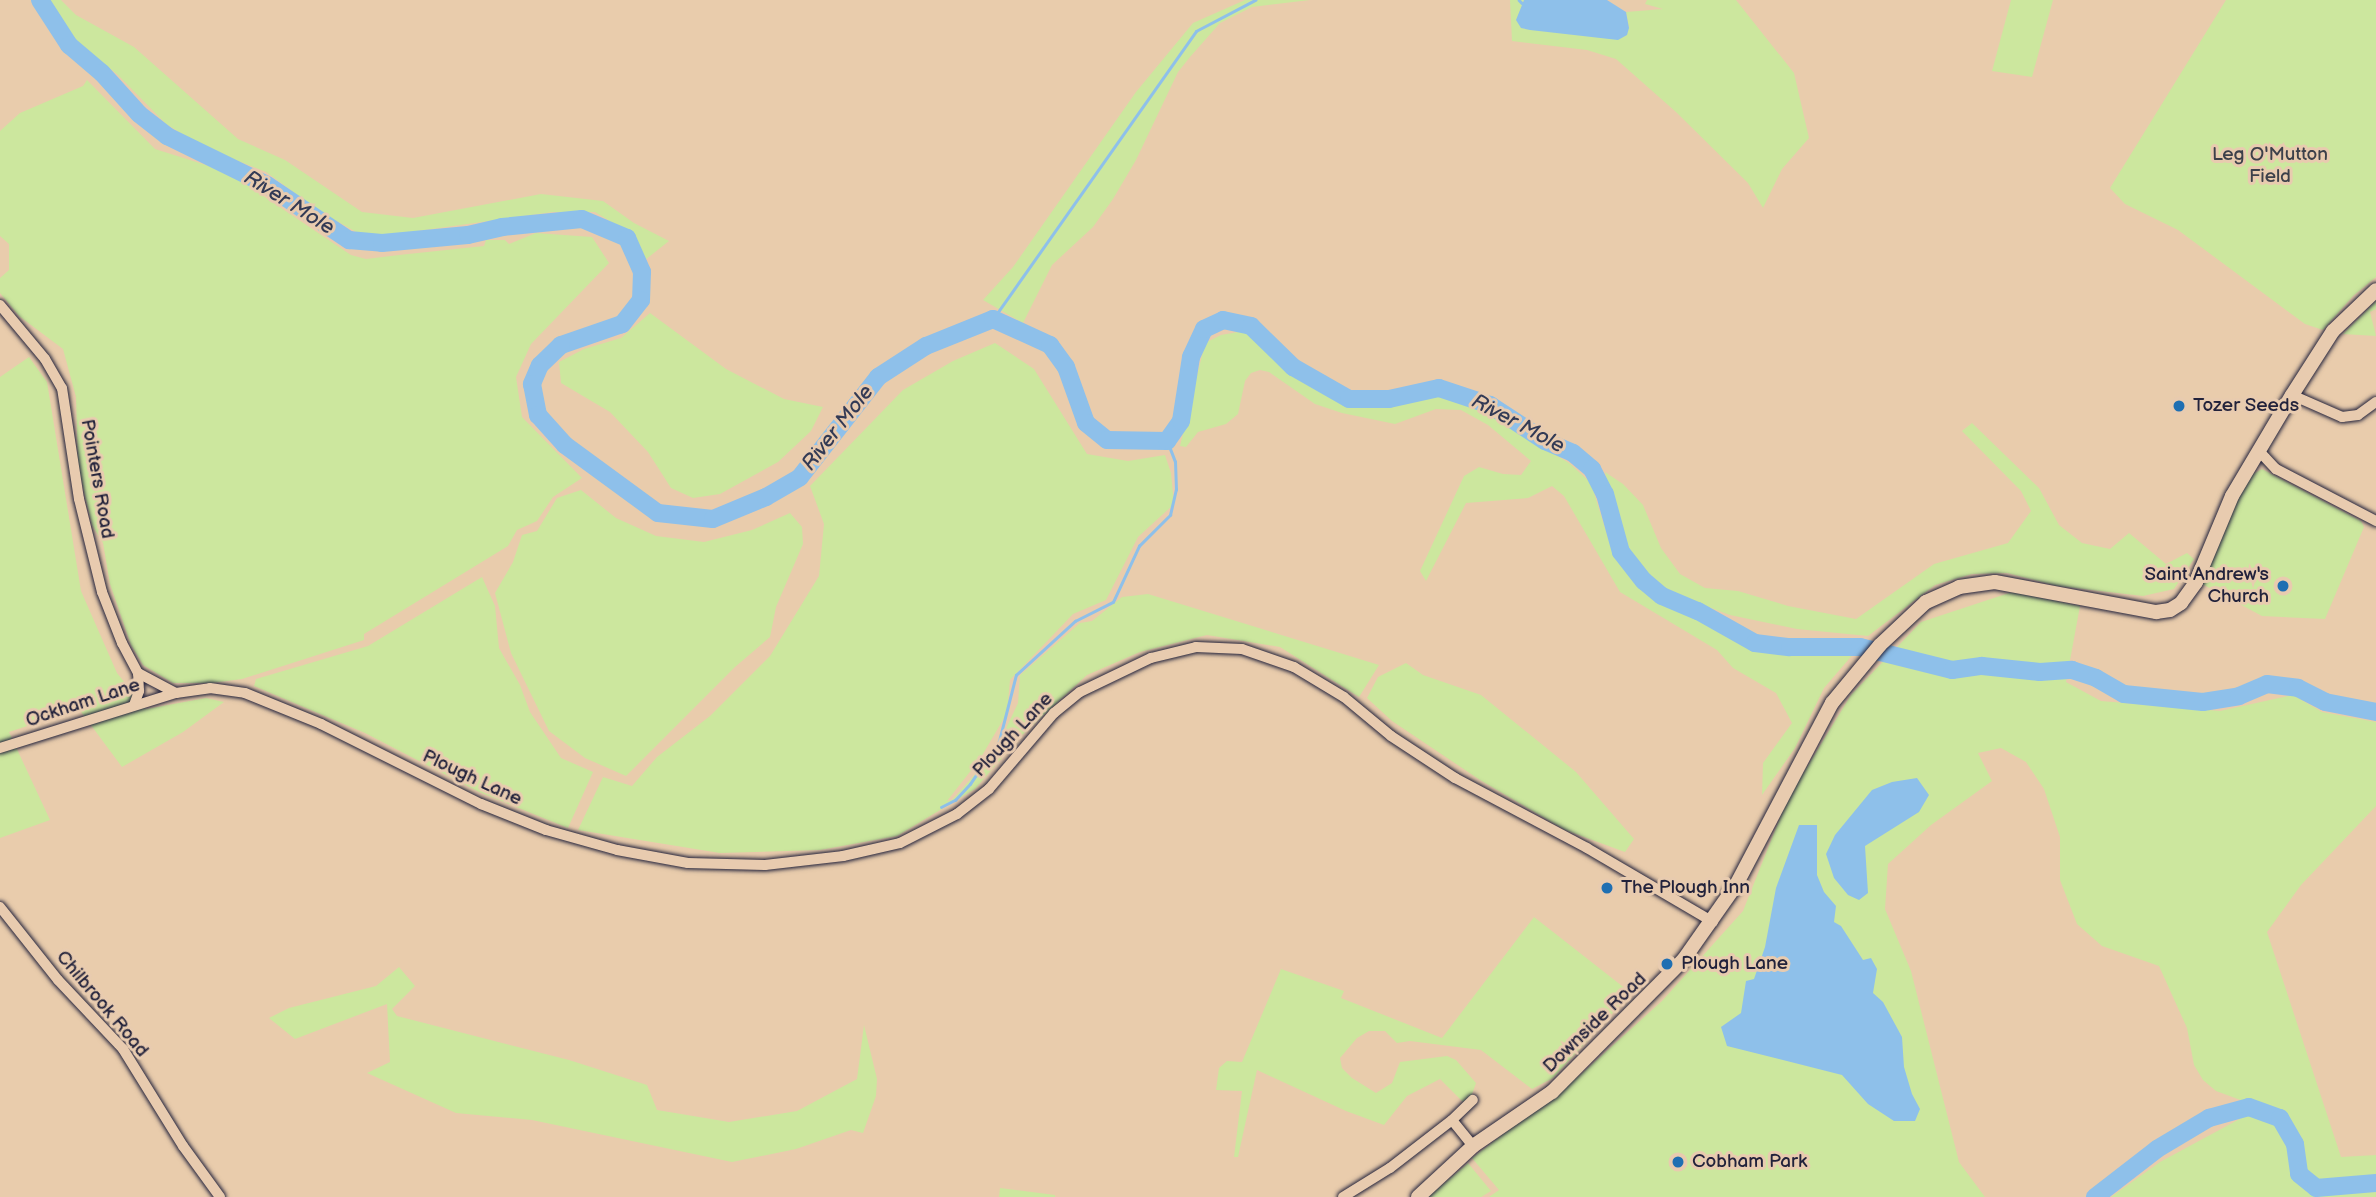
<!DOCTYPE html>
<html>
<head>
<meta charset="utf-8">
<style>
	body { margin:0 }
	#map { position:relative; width:2376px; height:1197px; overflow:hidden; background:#e9ccac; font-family:"Balsamiq Sans",sans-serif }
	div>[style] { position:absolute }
	.green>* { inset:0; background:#cce79e }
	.water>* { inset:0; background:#8ec0ea }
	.stream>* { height:2.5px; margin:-1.25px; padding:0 1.25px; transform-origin:1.25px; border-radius:1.25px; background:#8ec0ea }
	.river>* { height:18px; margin:-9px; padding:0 9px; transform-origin:9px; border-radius:9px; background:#8ec0ea }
	.roads { filter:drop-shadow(0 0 2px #22223b) drop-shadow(0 0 2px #22223b) }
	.street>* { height:10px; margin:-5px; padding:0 5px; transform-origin:5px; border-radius:5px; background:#e8cbaf }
	.secondary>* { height:14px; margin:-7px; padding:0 7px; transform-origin:7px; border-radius:7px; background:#e8cbaf }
	.dots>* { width:19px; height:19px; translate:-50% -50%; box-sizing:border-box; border:4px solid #e8cbaf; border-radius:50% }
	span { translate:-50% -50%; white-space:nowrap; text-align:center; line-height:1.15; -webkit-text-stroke:6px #e8cbaf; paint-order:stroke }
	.park-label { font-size:19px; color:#3c404a }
	.poi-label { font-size:19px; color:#22223b }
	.left { translate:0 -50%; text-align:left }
	.right { translate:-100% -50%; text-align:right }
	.street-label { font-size:19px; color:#22223b }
	.water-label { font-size:21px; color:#323a55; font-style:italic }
</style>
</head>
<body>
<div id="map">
	<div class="green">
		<i style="clip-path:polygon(48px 0,61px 0,76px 15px,134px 47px,238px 139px,285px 160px,362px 212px,413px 218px,541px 194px,603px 201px,634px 223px,669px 241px,645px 260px,634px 236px,595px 212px,553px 212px,389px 235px,358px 233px,321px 212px,266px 172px,205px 148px,166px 124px,118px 75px,76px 41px)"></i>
		<i style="clip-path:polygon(1245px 0,1310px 0,1252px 7px,1220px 23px,1190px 57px,1178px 72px,1136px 160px,1113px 199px,1093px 227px,1052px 265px,1023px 323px,983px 300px,1013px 267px,1136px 92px,1193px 23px)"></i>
		<i style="clip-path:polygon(1510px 0,1524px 0,1517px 20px,1522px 28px,1579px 35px,1629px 28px,1626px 12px,1663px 9px,1645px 4px,1647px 0,1736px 0,1794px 73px,1809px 138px,1782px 169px,1763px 208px,1748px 183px,1676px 112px,1616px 59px,1587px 50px,1512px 41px)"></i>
		<i style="clip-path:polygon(2011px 0,2053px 0,2032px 77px,1992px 71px)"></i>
		<i style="clip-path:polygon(2226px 0,2376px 0,2376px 277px,2353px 296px,2323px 330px,2305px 324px,2178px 230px,2125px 204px,2110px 188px)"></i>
		<i style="clip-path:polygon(87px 80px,155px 149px,209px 166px,244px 183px,351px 255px,366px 259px,399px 255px,484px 246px,486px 240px,505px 240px,509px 244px,536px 233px,592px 237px,609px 263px,531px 344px,516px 377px,522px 417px,582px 478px,553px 497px,537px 521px,517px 530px,508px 546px,364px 634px,364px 640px,242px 679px,212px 683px,173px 683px,143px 665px,131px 645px,110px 584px,103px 543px,92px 525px,78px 466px,76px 397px,63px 349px,19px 316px,0 293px,0 278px,9px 270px,9px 244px,0 236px,0 131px,20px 113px,83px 86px)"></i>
		<i style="clip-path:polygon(2376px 301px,2376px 309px,2370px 312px,2376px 336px,2343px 334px)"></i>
		<i style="clip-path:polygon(650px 313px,726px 369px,784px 399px,823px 407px,811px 431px,778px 462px,720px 494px,693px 498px,671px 488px,648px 452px,610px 412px,561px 383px,559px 362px,584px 349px,621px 338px)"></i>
		<i style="clip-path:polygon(1244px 331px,1338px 402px,1385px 405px,1436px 393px,1463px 402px,1498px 420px,1569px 463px,1591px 483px,1609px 541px,1631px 573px,1657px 601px,1692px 615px,1758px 650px,1809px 656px,1855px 652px,1824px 688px,1795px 748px,1762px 795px,1763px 763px,1792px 723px,1776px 693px,1733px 668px,1717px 650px,1620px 592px,1564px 496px,1552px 486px,1528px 498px,1466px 503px,1426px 581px,1420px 571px,1464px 476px,1479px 467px,1503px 474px,1521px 475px,1531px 461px,1488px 425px,1461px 410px,1436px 409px,1395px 424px,1342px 413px,1315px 404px,1269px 372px,1260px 370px,1251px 373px,1245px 381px,1238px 414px,1226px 424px,1198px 432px,1186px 447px,1180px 446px,1205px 343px,1221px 335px)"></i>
		<i style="clip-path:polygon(995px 343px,1034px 369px,1087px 454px,1128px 461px,1165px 455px,1171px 473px,1174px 504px,1138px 537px,1106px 600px,1073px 614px,1010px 680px,1007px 713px,980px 759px,947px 801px,952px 800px,995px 752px,1018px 703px,1020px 675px,1080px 623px,1092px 621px,1122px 597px,1148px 594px,1379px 665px,1359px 697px,1280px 647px,1207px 635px,1140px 652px,1087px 675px,1021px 736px,975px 789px,897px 836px,820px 850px,720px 853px,578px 830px,603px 777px,632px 786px,657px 757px,710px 716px,770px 656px,819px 576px,824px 524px,810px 486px,903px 390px,953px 361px)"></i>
		<i style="clip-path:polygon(29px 357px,47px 382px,81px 591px,117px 673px,146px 709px,206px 698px,224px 702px,183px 732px,122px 767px,79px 709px,9px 732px,50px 820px,0 838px,0 377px)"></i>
		<i style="clip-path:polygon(1972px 423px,2039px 488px,2059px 525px,2082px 543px,2110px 549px,2129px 533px,2166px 564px,2187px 553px,2194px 559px,2174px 589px,2143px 596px,2057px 586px,2007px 573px,1972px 574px,1935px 585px,1868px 636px,1797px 629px,1730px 615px,1662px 590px,1638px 568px,1624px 547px,1605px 472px,1623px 484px,1643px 505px,1661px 548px,1680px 574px,1705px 588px,1738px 591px,1788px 606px,1856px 619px,1934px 564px,2008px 543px,2031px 511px,2021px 491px,1962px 431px)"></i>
		<i style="clip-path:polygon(2262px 469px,2361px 521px,2364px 527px,2325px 619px,2262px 616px,2202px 584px,2238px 497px,2253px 474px)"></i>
		<i style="clip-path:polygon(581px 490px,616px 518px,656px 536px,704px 542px,752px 530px,790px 513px,802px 527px,803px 544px,776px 607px,770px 637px,735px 667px,626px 776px,585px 758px,549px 731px,511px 653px,495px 593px,513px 562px,522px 535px,537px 531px,557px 498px)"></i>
		<i style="clip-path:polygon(482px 577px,495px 606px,499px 648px,520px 685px,530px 712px,561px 758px,593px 772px,568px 828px,479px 792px,365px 733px,254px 686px,256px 679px,368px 646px)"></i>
		<i style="clip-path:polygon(2012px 592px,2080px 606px,2066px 682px,2101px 701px,2220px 711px,2293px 695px,2322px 712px,2376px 722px,2376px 806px,2301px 885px,2267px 932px,2341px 1157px,2376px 1155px,2376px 1197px,2111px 1197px,2160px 1162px,2247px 1115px,2246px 1102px,2216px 1091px,2203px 1080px,2194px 1065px,2187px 1028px,2159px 966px,2102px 946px,2077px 924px,2060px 880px,2060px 837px,2044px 789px,2026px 762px,2001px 748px,1978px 753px,1992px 781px,1931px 825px,1888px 864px,1885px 909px,1911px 971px,1959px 1162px,1985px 1197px,1489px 1197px,1499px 1190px,1472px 1158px,1580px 1075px,1662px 1001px,1743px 911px,1788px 798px,1851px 695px,1921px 622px)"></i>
		<i style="clip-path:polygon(1406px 663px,1423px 675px,1481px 695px,1576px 772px,1634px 839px,1625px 852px,1565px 830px,1480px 780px,1392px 721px,1367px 698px,1378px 677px)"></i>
		<i style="clip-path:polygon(1534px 917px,1631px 993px,1553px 1078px,1532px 1089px,1481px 1050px,1410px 1041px,1397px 1043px,1385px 1031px,1369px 1031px,1357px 1038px,1340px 1058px,1342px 1068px,1352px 1078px,1376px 1093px,1392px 1083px,1400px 1062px,1447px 1056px,1456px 1060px,1476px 1083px,1471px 1097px,1463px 1102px,1440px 1079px,1407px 1096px,1384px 1125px,1346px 1111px,1257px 1070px,1238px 1157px,1234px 1157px,1242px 1091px,1216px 1090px,1219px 1068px,1227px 1061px,1242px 1062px,1281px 969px,1344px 991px,1341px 998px,1442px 1038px)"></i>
		<i style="clip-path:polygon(399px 967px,415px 986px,392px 1009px,397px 1016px,569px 1060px,647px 1085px,657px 1110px,729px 1122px,797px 1111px,857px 1079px,864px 1025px,877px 1079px,876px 1096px,863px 1133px,851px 1130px,796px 1149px,732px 1162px,532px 1120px,456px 1113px,367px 1073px,390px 1062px,387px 1004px,295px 1039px,269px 1018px,289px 1008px,376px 986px)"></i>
		<i style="clip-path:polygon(1468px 1163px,1491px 1191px,1481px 1197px,1428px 1197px)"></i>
		<i style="clip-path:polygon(1000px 1188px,1055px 1195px,1055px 1197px,999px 1197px)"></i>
	</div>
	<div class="water">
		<i style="clip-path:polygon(1524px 0,1607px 0,1626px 12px,1629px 28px,1627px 35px,1618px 40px,1530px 30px,1521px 28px,1516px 20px)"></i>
		<i style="clip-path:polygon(1917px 778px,1929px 795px,1919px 812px,1865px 846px,1868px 893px,1859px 900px,1848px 895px,1834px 878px,1826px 854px,1835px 835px,1872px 790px,1892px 782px)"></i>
		<i style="clip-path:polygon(1799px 825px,1817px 825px,1817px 875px,1824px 892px,1836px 906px,1834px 922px,1841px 926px,1863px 960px,1871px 958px,1877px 969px,1873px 993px,1883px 1002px,1902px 1037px,1904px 1067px,1912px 1094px,1920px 1109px,1915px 1121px,1894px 1121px,1868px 1104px,1842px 1075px,1727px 1046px,1721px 1027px,1741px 1013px,1746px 981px,1754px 979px,1765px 947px,1776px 888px)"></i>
	</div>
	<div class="stream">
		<i style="left:1519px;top:0;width:4px;rotate:45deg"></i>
		<i style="left:993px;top:319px;width:352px;rotate:-54.8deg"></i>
		<i style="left:1196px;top:31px;width:67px;rotate:-27.7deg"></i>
		<i style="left:941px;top:807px;width:16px;rotate:-27deg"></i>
		<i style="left:955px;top:800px;width:22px;rotate:-47deg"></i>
		<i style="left:970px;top:784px;width:52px;rotate:-56deg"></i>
		<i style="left:999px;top:741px;width:68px;rotate:-75.6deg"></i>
		<i style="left:1016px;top:675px;width:80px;rotate:-42.5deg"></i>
		<i style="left:1075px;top:621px;width:42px;rotate:-26.6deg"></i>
		<i style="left:1113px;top:602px;width:62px;rotate:-65.1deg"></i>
		<i style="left:1139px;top:546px;width:44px;rotate:-45deg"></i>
		<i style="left:1170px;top:515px;width:26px;rotate:-77deg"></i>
		<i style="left:1176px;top:490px;width:28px;rotate:-92deg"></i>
		<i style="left:1175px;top:462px;width:22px;rotate:-111deg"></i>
	</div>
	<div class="river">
		<i style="left:40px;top:0;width:54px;rotate:57.2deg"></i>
		<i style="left:69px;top:45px;width:43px;rotate:40.3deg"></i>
		<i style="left:102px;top:73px;width:55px;rotate:47.9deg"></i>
		<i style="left:139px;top:114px;width:36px;rotate:38deg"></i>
		<i style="left:167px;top:136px;width:111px;rotate:26.1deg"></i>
		<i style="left:267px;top:185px;width:99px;rotate:33.9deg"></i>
		<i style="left:349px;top:240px;width:33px;rotate:5deg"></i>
		<i style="left:382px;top:243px;width:86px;rotate:-5.3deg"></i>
		<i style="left:468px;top:235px;width:35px;rotate:-13deg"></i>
		<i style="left:502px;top:227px;width:80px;rotate:-5.7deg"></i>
		<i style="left:582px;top:219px;width:49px;rotate:22.9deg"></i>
		<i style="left:627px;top:238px;width:37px;rotate:66deg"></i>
		<i style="left:642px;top:272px;width:28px;rotate:92deg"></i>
		<i style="left:641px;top:300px;width:31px;rotate:128deg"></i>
		<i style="left:622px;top:324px;width:65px;rotate:161deg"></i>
		<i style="left:561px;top:345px;width:29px;rotate:136deg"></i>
		<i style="left:540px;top:365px;width:21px;rotate:113deg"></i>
		<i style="left:532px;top:384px;width:32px;rotate:79deg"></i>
		<i style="left:538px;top:415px;width:40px;rotate:48deg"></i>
		<i style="left:565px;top:445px;width:115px;rotate:36.2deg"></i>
		<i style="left:658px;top:513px;width:55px;rotate:6.2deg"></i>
		<i style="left:713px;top:519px;width:57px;rotate:-22.5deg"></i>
		<i style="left:766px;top:497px;width:39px;rotate:-30deg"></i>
		<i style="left:800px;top:477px;width:127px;rotate:-52deg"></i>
		<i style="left:878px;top:377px;width:57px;rotate:-32.9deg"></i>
		<i style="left:926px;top:346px;width:72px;rotate:-21.9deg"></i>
		<i style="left:993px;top:319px;width:63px;rotate:24.5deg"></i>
		<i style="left:1050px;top:345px;width:27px;rotate:54deg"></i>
		<i style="left:1066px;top:367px;width:59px;rotate:70.3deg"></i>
		<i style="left:1086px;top:423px;width:27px;rotate:39deg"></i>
		<i style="left:1107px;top:440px;width:60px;rotate:1deg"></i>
		<i style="left:1167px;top:441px;width:24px;rotate:-55deg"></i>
		<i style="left:1181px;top:421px;width:65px;rotate:-81.1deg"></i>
		<i style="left:1191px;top:357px;width:31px;rotate:-65deg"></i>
		<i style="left:1204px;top:329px;width:21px;rotate:-25deg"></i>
		<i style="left:1223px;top:320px;width:29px;rotate:12deg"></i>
		<i style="left:1251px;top:326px;width:59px;rotate:44.3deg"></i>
		<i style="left:1293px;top:367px;width:64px;rotate:29.7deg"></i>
		<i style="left:1349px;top:399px;width:40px"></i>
		<i style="left:1389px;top:399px;width:51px;rotate:-12.4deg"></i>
		<i style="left:1439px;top:388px;width:54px;rotate:18.4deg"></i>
		<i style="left:1490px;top:405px;width:66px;rotate:33.2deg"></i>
		<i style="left:1545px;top:441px;width:30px;rotate:23deg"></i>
		<i style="left:1573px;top:453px;width:25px;rotate:40deg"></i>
		<i style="left:1592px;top:469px;width:28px;rotate:63deg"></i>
		<i style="left:1605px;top:494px;width:60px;rotate:74.6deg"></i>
		<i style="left:1621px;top:552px;width:37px;rotate:52deg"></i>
		<i style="left:1644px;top:581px;width:23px;rotate:40deg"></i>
		<i style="left:1662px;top:596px;width:39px;rotate:23deg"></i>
		<i style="left:1698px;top:611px;width:65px;rotate:29.3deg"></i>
		<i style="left:1755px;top:643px;width:35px;rotate:7deg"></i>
		<i style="left:1790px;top:647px;width:70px"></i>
		<i style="left:1860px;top:647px;width:95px;rotate:14deg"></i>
		<i style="left:1952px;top:670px;width:30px;rotate:-8deg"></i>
		<i style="left:1982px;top:666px;width:58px;rotate:5.9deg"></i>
		<i style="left:2040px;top:672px;width:32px;rotate:-4deg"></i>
		<i style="left:2072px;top:670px;width:25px;rotate:18deg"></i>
		<i style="left:2096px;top:678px;width:32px;rotate:30deg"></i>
		<i style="left:2124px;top:694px;width:79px;rotate:5.8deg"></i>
		<i style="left:2203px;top:702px;width:36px;rotate:-9deg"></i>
		<i style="left:2239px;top:696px;width:30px;rotate:-23deg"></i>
		<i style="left:2267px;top:684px;width:31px;rotate:7deg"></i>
		<i style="left:2298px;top:688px;width:30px;rotate:27deg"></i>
		<i style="left:2325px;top:702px;width:52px;rotate:11.1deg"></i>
		<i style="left:2095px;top:1197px;width:78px;rotate:-37.7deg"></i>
		<i style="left:2157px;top:1149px;width:61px;rotate:-30.8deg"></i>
		<i style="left:2209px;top:1118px;width:41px;rotate:-15.4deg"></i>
		<i style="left:2249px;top:1107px;width:33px;rotate:20deg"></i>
		<i style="left:2280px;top:1118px;width:30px;rotate:60deg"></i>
		<i style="left:2295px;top:1144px;width:30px;rotate:82deg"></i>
		<i style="left:2299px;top:1174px;width:22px;rotate:39deg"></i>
		<i style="left:2316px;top:1188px;width:60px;rotate:-4.8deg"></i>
	</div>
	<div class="roads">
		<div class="street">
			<i style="left:0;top:305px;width:70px;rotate:50.2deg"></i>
			<i style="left:45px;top:359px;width:34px;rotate:60deg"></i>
			<i style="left:62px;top:388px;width:112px;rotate:81.3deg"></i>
			<i style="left:79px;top:499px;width:96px;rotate:76.1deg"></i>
			<i style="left:102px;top:592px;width:55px;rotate:68.6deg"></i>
			<i style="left:122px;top:643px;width:34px;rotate:62deg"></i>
			<i style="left:138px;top:673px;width:43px;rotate:27.8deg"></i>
			<i style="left:2292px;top:395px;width:55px;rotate:23.7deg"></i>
			<i style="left:2342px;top:417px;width:16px;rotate:-7deg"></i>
			<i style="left:2358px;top:415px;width:22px;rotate:-36deg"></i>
			<i style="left:2259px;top:451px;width:25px;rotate:47deg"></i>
			<i style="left:2276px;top:469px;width:113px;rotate:27.5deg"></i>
			<i style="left:134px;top:705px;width:15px;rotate:-70deg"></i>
			<i style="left:139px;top:691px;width:18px;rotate:-93deg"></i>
			<i style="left:0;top:748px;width:184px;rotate:-17.4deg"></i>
			<i style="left:176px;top:693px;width:34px;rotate:-8deg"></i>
			<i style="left:210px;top:688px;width:35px;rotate:8deg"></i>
			<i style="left:245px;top:693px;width:82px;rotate:22.2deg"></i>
			<i style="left:321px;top:724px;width:179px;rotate:26.6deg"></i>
			<i style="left:481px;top:804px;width:70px;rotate:21.8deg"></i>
			<i style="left:546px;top:830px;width:74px;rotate:15.7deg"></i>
			<i style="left:617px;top:850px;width:72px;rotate:10.4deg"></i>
			<i style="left:688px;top:863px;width:77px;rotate:1.5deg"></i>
			<i style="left:765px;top:865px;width:79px;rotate:-6.6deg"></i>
			<i style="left:843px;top:856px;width:58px;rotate:-12.8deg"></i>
			<i style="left:900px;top:843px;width:64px;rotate:-27deg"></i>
			<i style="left:957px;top:814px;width:41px;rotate:-38deg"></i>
			<i style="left:989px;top:789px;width:100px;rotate:-49.5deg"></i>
			<i style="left:1054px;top:713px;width:33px;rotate:-39deg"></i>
			<i style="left:1080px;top:692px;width:79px;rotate:-25.6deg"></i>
			<i style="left:1151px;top:658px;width:46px;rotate:-13.7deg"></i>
			<i style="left:1196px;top:647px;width:46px;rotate:2.5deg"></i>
			<i style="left:1242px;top:649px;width:55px;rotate:19.1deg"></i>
			<i style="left:1294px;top:667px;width:58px;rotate:31deg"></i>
			<i style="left:1344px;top:697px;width:61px;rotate:39.7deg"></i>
			<i style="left:1391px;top:736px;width:77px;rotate:33.3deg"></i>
			<i style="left:1455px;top:778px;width:149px;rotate:27.9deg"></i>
			<i style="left:1587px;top:848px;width:146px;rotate:30.4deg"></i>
			<i style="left:0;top:907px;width:93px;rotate:51.5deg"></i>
			<i style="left:58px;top:980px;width:95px;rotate:46.7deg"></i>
			<i style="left:123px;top:1049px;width:114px;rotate:58.3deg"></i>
			<i style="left:183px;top:1146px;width:63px;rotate:54deg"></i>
			<i style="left:1473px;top:1146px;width:33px;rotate:-129deg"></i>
			<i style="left:1452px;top:1120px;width:29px;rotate:-44deg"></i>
			<i style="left:1343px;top:1197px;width:55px;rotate:-31.7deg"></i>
			<i style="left:1390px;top:1168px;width:78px;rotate:-37.7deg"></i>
		</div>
		<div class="secondary">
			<i style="left:1418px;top:1197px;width:75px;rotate:-42.8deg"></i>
			<i style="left:1473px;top:1146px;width:96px;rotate:-34.4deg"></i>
			<i style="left:1552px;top:1092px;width:187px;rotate:-45.2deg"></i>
			<i style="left:1684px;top:959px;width:90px;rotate:-54.9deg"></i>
			<i style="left:1736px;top:885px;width:206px;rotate:-62.2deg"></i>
			<i style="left:1832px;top:703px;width:75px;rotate:-50.4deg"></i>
			<i style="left:1880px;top:645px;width:63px;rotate:-43.1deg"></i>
			<i style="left:1926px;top:602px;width:36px;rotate:-24deg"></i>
			<i style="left:1959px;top:587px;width:36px;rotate:-8deg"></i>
			<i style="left:1995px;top:582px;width:164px;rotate:10.6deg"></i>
			<i style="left:2156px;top:612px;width:14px;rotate:-8deg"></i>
			<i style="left:2170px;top:610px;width:13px;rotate:-32deg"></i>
			<i style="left:2181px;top:603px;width:26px;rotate:-54deg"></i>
			<i style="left:2196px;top:582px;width:93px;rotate:-67.3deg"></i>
			<i style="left:2232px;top:496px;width:117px;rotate:-59.3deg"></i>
			<i style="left:2292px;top:395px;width:76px;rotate:-57.4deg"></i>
			<i style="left:2333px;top:331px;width:59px;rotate:-43.6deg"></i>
		</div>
	</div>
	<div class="dots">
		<i style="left:2179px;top:406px;background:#1f6fb2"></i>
		<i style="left:2283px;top:586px;background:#1f6fb2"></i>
		<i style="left:1607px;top:888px;background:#1f6fb2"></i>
		<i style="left:1667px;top:964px;background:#1f6fb2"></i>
		<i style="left:1678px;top:1162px;background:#1f6fb2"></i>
	</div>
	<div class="park-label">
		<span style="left:2270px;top:166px">Leg O'Mutton<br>Field</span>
	</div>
	<div class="poi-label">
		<span class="left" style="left:2193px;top:406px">Tozer Seeds</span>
		<span class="right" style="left:2269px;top:586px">Saint Andrew's<br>Church</span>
		<span class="left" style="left:1621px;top:888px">The Plough Inn</span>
		<span class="left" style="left:1681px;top:964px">Plough Lane</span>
		<span class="left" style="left:1692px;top:1162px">Cobham Park</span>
	</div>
	<div class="street-label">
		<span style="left:97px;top:479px;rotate:80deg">Pointers Road</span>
		<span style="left:83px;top:703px;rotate:-18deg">Ockham Lane</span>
		<span style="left:1013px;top:735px;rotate:-47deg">Plough Lane</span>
		<span style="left:472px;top:778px;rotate:25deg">Plough Lane</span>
		<span style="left:102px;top:1004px;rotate:50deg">Chilbrook Road</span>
		<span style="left:1595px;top:1023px;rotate:-44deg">Downside Road</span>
	</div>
	<div class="water-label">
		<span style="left:289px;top:203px;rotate:32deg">River Mole</span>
		<span style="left:1518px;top:424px;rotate:28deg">River Mole</span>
		<span style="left:838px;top:428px;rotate:-52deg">River Mole</span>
	</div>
</div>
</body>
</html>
